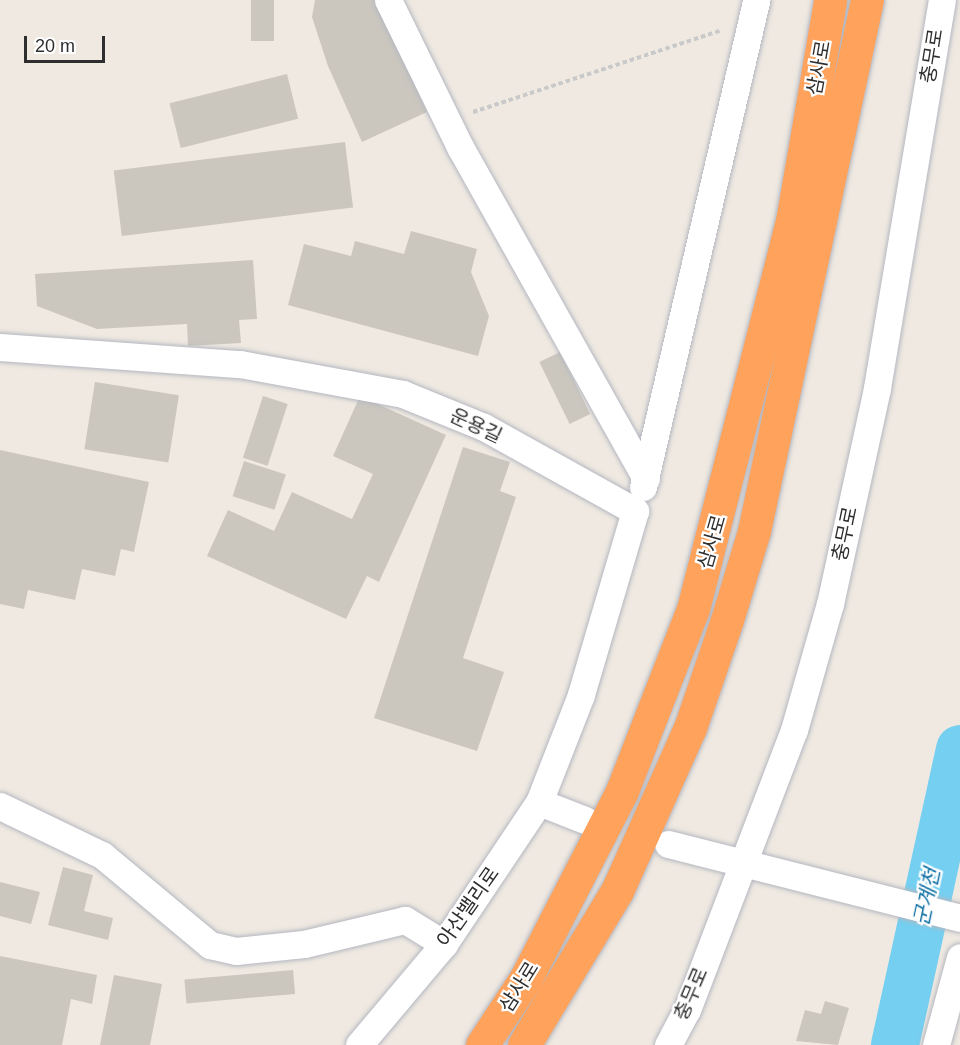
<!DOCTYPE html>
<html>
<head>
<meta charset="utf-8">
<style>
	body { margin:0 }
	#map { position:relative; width:960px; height:1045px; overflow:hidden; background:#efe9e1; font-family:Helvetica,"Noto Sans KR",sans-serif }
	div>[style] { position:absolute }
	.river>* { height:48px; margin:-24px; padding:0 24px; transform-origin:24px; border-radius:24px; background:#75cff0 }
	.building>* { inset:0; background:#cbc7bf; transform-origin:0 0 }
	.path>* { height:4px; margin-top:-2px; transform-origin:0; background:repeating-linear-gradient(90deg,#c9c9c9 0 4.5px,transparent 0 7.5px) }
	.roads { filter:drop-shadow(0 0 2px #b4b7c1) drop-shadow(0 0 2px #b4b7c1) }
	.minor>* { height:27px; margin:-13.5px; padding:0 13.5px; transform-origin:13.5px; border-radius:13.5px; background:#fff }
	.highway>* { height:33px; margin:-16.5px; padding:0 16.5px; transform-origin:16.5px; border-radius:16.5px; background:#ffa35c }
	span { translate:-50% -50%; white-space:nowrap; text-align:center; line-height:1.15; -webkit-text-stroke:4.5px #fff; paint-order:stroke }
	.street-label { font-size:20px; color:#2e2e2e }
	.water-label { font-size:21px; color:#0d6fa3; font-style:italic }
	.scale { position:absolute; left:24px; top:36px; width:81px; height:27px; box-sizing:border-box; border:3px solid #2e2e2e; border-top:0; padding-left:8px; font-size:18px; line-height:21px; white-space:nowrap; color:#2e2e2e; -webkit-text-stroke:4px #fff; paint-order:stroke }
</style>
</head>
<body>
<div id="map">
	<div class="river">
		<i style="left:895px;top:1045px;width:303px;rotate:-77.6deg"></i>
	</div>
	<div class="building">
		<i style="left:251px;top:0;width:23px;height:41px"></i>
		<i style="clip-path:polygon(315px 0,377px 0,427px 112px,362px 142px,328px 66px,312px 17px)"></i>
		<i style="left:287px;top:74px;width:46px;height:121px;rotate:76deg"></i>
		<i style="left:345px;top:142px;width:66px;height:233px;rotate:83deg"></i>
		<i style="clip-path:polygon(411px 231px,477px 249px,471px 272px,489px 316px,478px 356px,288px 305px,304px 244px,351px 256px,355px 241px,404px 254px)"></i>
		<i style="clip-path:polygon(253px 260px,257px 319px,239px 320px,241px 343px,188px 346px,187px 324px,97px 329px,37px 306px,35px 274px)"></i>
		<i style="left:560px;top:352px;width:69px;height:23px;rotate:64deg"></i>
		<i style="left:95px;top:382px;width:85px;height:68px;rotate:9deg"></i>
		<i style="left:263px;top:396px;width:26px;height:65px;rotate:18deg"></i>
		<i style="clip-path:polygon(360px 396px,446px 435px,379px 582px,367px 576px,346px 619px,207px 556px,228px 510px,274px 531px,292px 492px,352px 519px,373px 474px,333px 456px)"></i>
		<i style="clip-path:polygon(463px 447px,510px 462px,500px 491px,516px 497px,463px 658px,504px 672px,477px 751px,374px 718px)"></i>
		<i style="clip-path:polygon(0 450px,149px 482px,134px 552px,121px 549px,115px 576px,82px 569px,75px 600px,28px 590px,24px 609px,0 604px)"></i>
		<i style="left:244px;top:461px;width:44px;height:37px;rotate:18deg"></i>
		<i style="clip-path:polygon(63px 867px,93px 875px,84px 911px,113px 918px,108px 940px,48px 925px)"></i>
		<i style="clip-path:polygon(0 882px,40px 892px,31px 924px,0 916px)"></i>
		<i style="clip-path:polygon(0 956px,97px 975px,92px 1004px,71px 999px,62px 1045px,0 1045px)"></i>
		<i style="left:293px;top:970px;width:24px;height:109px;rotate:85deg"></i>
		<i style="clip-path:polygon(114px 975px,162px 984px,150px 1045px,100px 1045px)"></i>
		<i style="clip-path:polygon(825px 1001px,849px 1008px,838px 1045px,796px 1041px,805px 1010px,821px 1014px)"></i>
	</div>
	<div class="path">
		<i style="left:473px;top:112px;width:262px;rotate:-18.2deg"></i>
	</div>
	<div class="roads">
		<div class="minor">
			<i style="left:388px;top:0;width:164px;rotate:63.9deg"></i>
			<i style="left:460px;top:147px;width:380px;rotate:60.7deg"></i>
			<i style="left:0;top:347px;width:241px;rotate:4.1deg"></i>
			<i style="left:240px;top:364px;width:166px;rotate:10.4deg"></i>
			<i style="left:403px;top:394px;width:87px;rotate:22.2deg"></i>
			<i style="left:484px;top:427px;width:173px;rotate:29.1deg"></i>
			<i style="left:635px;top:511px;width:192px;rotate:106.4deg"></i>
			<i style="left:581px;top:695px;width:115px;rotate:111.4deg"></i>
			<i style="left:539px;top:802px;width:171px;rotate:123.8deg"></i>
			<i style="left:444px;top:944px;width:132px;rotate:130.1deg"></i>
			<i style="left:643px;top:487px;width:500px;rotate:-76.9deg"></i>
			<i style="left:539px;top:802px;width:49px;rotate:21.4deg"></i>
			<i style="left:0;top:806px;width:113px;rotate:25.7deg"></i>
			<i style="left:102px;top:855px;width:141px;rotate:39.8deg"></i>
			<i style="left:210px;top:945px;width:27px;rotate:13deg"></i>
			<i style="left:236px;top:951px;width:68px;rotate:-5.9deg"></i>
			<i style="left:304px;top:944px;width:104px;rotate:-13.4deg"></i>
			<i style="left:405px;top:920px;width:46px;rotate:31.6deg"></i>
			<i style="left:668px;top:844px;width:301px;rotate:14.2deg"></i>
			<i style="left:668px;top:1045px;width:40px;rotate:-62deg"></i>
			<i style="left:687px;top:1010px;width:300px;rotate:-69.1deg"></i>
			<i style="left:794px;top:730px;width:131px;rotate:-74.1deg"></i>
			<i style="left:830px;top:604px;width:221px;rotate:-77.7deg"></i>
			<i style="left:877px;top:388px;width:393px;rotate:-80.5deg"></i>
			<i style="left:936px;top:1045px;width:91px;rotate:-74.7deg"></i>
		</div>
		<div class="highway">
			<i style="left:482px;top:1045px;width:80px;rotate:-56.7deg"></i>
			<i style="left:526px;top:978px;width:210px;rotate:-62.8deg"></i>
			<i style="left:622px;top:791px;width:195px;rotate:-68.7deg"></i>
			<i style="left:693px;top:609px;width:400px;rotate:-75.7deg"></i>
			<i style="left:792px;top:221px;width:224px;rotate:-80.2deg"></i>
			<i style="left:524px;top:1045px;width:180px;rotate:-58.9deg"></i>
			<i style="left:617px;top:891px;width:179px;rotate:-65.9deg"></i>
			<i style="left:690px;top:728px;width:114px;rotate:-71.1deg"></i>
			<i style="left:727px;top:620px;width:93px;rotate:-73.1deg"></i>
			<i style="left:754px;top:531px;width:543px;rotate:-77.99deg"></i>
		</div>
	</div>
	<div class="street-label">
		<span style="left:932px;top:56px;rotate:-81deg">충무로</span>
		<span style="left:819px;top:68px;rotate:-80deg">삼사로</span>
		<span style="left:476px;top:426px;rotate:25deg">운용길</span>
		<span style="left:845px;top:534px;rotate:-78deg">충무로</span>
		<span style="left:712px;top:542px;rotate:-74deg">삼사로</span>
		<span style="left:468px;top:907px;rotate:-55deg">아산밸리로</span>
		<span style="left:519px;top:987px;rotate:-58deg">삼사로</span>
		<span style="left:691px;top:994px;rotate:-67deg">충무로</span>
	</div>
	<div class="water-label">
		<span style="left:927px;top:897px;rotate:-78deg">군계천</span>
	</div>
	<div class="scale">20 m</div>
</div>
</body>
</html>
